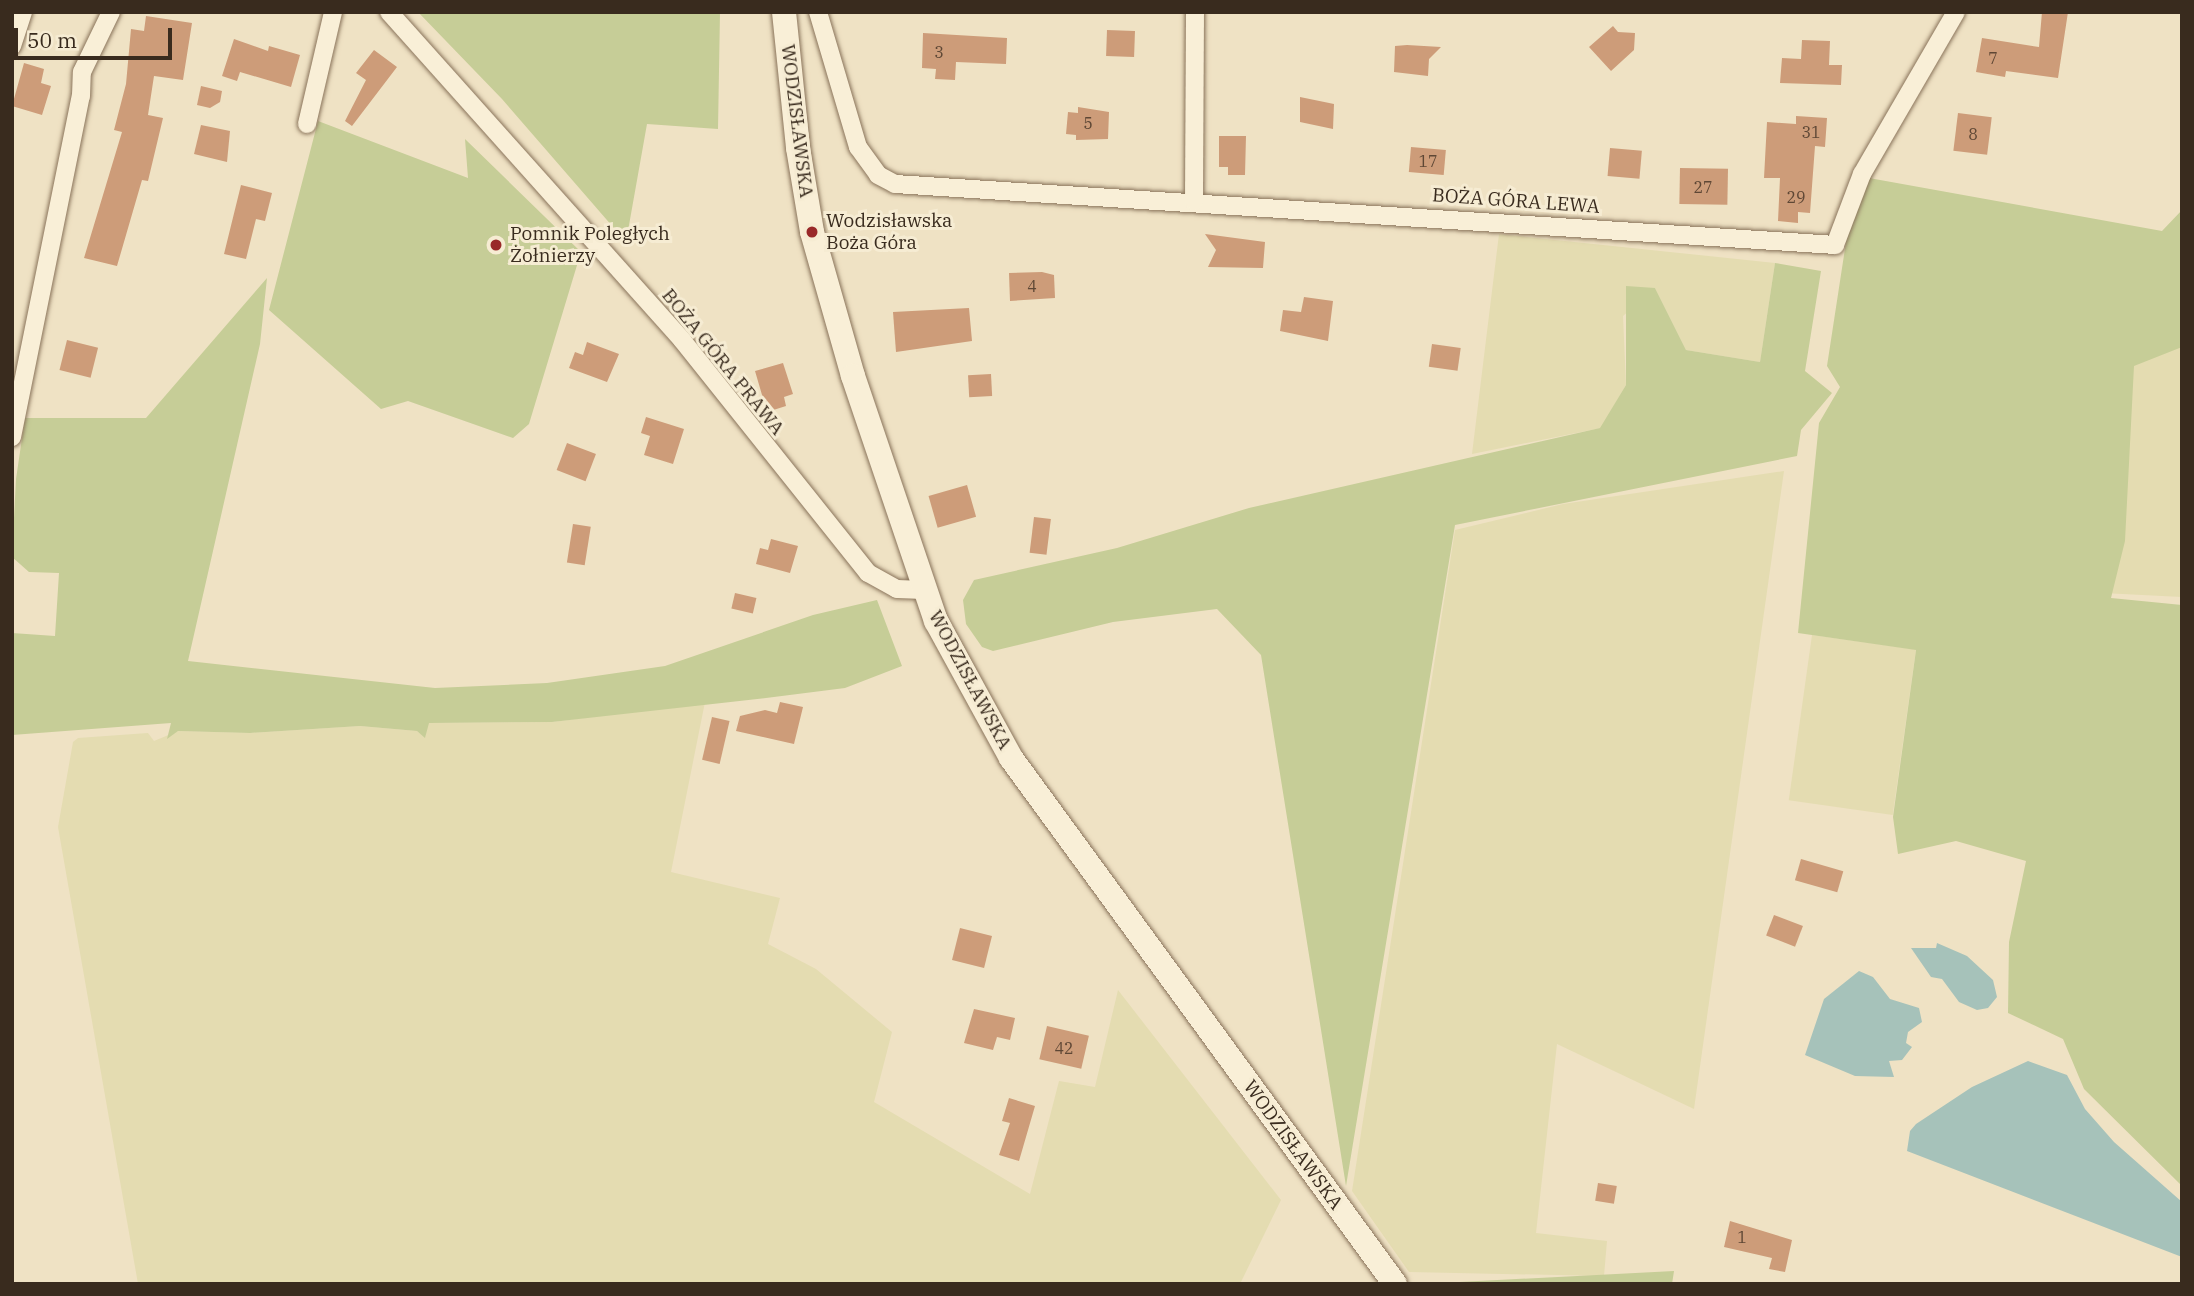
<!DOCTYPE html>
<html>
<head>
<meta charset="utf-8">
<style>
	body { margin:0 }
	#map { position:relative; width:2194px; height:1296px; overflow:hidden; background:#efe2c4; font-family:"IBM Plex Serif",serif }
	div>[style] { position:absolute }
	.farmland>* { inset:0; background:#e4dcb1; transform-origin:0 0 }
	.green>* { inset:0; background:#c6cd97 }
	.water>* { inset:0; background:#a6c2ba }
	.building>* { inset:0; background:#cd9c79; transform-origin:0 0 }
	.roads { filter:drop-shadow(0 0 2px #89735a) drop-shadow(0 0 2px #89735a) }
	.minor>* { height:18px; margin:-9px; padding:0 9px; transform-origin:9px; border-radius:9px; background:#f9efd7 }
	.secondary>* { height:24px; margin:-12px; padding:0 12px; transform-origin:12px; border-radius:12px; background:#f9efd7 }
	.dots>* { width:19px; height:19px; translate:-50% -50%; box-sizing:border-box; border:4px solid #f6ecd3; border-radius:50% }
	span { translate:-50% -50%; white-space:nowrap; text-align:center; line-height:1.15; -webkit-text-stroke:6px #f6ecd3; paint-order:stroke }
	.number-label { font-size:16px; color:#5e4735 }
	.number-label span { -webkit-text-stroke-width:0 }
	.street-label { font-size:19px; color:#392b1e }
	.poi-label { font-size:19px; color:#392b1e }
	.left { translate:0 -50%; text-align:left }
	.frame { position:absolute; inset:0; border:14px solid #392b1e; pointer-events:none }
	.scale { position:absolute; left:14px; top:28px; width:158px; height:32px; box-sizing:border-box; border:4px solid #392b1e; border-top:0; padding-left:9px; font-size:21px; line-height:24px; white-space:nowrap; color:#392b1e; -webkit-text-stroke:5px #f6ecd3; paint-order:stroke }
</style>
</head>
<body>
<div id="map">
	<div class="farmland">
		<i style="clip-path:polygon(1499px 234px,1775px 263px,1760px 362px,1686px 350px,1655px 288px,1623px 316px,1626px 385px,1601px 428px,1472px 454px)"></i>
		<i style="clip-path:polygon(2182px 340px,2182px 597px,2103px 593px,2120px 372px)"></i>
		<i style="clip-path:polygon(1784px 471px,1694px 1109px,1557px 1044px,1536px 1233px,1607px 1241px,1604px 1276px,1409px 1272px,1352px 1191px,1455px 530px,1563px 504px)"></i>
		<i style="left:1812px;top:635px;width:105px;height:167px;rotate:8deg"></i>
		<i style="clip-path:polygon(705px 702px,671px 872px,780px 898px,768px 944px,816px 969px,892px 1032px,874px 1102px,1030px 1194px,1059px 1081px,1095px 1087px,1118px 990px,1281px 1200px,1240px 1284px,138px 1284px,58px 827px,73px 742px,78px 738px,148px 733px,154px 741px,178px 731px,250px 733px,360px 726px,417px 731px,425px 737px,428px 723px,553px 722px)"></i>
	</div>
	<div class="green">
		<i style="clip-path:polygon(418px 12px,720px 12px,718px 129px,647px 124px,626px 242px,502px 99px)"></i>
		<i style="clip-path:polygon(318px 121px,468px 178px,465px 139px,581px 252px,529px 424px,513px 438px,408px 401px,381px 409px,269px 310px)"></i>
		<i style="clip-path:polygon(1869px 178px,2162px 231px,2182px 210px,2182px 347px,2134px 366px,2125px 541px,2111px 598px,2182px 605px,2182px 1186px,2084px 1089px,2063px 1039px,2008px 1013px,2009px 942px,2026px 861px,1956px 841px,1898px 854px,1893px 817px,1916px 650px,1798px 633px,1819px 423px,1840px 387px,1827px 366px,1848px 229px)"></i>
		<i style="clip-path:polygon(1775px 263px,1821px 271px,1805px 371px,1832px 393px,1801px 430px,1797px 456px,1455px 525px,1346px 1186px,1261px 655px,1217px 609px,1113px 622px,993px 651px,982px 647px,966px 624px,963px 600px,974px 580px,1117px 548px,1249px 508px,1600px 428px,1626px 385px,1626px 286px,1655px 288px,1686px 350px,1760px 362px)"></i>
		<i style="clip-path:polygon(267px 278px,260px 344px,188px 661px,435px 688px,547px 683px,665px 666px,813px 615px,877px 600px,902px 666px,845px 688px,766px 698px,552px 722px,429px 723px,425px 738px,417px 731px,360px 726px,250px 733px,178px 731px,167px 739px,171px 723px,12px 735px,12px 633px,55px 636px,59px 573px,29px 572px,12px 557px,16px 479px,25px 418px,146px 418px)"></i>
		<i style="clip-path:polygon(1674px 1271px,1672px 1284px,1421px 1284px)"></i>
	</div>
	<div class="water">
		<i style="clip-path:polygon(1937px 943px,1967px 956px,1993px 980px,1997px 997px,1988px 1008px,1977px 1010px,1959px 1002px,1942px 979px,1931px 977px,1911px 948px,1936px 948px)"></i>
		<i style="clip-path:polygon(1859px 971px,1873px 977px,1890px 999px,1919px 1008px,1922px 1022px,1908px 1032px,1906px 1043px,1912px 1047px,1902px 1060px,1889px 1061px,1894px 1077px,1855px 1076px,1805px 1055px,1824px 999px)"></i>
		<i style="clip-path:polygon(2028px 1061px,2067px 1075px,2085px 1109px,2114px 1142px,2182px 1202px,2182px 1257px,1907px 1151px,1910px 1131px,1916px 1124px,1972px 1087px)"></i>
	</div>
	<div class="building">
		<i style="clip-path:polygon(2042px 12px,2068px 12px,2058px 78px,2006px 71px,2005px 77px,1976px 72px,1982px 38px,2039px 47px)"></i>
		<i style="clip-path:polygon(146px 16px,192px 23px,183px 80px,154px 76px,148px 115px,163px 118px,148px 181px,142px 180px,117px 266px,84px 258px,122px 132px,114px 130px,126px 84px,131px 29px,144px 31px)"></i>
		<i style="clip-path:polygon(1613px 26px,1618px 32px,1635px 33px,1634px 50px,1611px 71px,1589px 47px)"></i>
		<i style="left:1107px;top:30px;width:28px;height:26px;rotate:2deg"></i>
		<i style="clip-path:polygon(923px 33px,1007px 38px,1006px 64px,956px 62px,955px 80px,935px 79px,936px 69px,922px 68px)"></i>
		<i style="clip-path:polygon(234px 39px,268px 51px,269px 46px,300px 55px,291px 87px,240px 72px,237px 81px,222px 76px)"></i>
		<i style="clip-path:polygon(1802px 40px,1830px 41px,1829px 65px,1842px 65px,1841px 85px,1780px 83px,1782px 58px,1801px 59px)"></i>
		<i style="clip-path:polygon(1395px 46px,1407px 45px,1441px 47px,1429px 59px,1428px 76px,1394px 72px)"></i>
		<i style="clip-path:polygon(374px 50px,397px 67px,352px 126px,345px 121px,366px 80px,356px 73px)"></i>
		<i style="clip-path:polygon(24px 63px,44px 69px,41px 83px,51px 86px,42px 115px,12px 106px)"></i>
		<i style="clip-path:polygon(201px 86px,222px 91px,220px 102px,210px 108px,197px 105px)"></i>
		<i style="clip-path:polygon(1300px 97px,1334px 104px,1333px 129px,1300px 122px)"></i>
		<i style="clip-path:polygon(1078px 107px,1109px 112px,1108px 139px,1076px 140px,1076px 135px,1066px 134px,1068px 112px,1078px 113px)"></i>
		<i style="left:1958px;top:113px;width:34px;height:38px;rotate:7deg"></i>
		<i style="clip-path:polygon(1796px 116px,1827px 118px,1825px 147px,1815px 146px,1810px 213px,1798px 212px,1798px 223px,1778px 221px,1780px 178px,1764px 178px,1767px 122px,1796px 124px)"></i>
		<i style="clip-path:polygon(201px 125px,230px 131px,227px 162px,194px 154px)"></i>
		<i style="clip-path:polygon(1219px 136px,1246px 136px,1245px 175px,1228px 175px,1228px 167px,1219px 167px)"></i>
		<i style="left:1411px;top:147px;width:35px;height:25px;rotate:5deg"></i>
		<i style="left:1610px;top:148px;width:32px;height:28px;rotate:5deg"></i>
		<i style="left:1680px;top:168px;width:48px;height:36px;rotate:1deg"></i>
		<i style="clip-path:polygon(241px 185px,272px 193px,265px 221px,256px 219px,246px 259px,224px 254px)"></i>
		<i style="clip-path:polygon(1205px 234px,1265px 242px,1263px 268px,1208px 267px,1216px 250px)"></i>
		<i style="clip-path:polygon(1042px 272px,1054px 275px,1055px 298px,1010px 301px,1009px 273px)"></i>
		<i style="clip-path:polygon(1304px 297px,1333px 301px,1328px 341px,1280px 331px,1283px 310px,1301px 312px)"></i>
		<i style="clip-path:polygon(969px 308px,972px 341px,896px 352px,893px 312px)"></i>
		<i style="left:67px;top:340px;width:32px;height:31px;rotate:14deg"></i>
		<i style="clip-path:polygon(587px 342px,619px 354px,607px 382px,569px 368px,575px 352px,583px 355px)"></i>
		<i style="left:1432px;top:344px;width:29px;height:23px;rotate:8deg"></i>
		<i style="clip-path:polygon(783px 363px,793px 394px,784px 397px,786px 406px,767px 412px,755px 371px)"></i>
		<i style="left:991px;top:374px;width:22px;height:23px;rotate:87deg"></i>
		<i style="clip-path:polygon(646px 417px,684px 429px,673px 464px,644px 455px,650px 436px,641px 433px)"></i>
		<i style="left:567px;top:443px;width:31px;height:29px;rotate:21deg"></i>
		<i style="left:967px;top:485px;width:33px;height:40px;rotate:74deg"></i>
		<i style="left:1034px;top:517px;width:17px;height:36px;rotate:7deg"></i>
		<i style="left:573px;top:524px;width:18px;height:39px;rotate:9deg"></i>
		<i style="clip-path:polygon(771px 539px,798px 546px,790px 573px,756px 564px,760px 548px,768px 550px)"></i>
		<i style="left:735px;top:593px;width:22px;height:16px;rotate:13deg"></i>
		<i style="clip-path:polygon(780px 702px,803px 707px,794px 744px,736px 731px,740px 716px,765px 710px,777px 713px)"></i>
		<i style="left:712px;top:717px;width:18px;height:44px;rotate:13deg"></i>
		<i style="left:1801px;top:859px;width:44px;height:22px;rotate:16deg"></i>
		<i style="left:1774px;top:915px;width:31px;height:22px;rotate:21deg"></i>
		<i style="left:960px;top:928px;width:33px;height:33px;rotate:14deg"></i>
		<i style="clip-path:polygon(974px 1009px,1015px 1018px,1010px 1040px,997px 1037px,993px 1050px,964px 1043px)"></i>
		<i style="left:1047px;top:1026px;width:43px;height:34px;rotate:13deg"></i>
		<i style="clip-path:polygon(1009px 1098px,1035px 1106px,1019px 1161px,999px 1155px,1010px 1123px,1002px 1121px)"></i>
		<i style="left:1598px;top:1183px;width:19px;height:18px;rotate:9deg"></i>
		<i style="clip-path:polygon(1730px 1221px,1792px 1240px,1785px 1272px,1769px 1269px,1772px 1258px,1724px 1247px)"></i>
	</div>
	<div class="roads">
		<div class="minor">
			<i style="left:389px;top:12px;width:440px;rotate:48.2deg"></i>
			<i style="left:682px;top:340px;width:298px;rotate:51.4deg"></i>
			<i style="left:868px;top:573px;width:33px;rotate:29deg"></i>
			<i style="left:897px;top:589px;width:27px;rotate:2deg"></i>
			<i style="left:818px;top:12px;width:141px;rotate:73.5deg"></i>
			<i style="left:858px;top:147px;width:34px;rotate:54deg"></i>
			<i style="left:878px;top:175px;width:19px;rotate:28deg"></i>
			<i style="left:895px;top:184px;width:942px;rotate:3.71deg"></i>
			<i style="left:1835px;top:245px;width:76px;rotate:-69.2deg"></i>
			<i style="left:1862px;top:174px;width:187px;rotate:-59.9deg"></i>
			<i style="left:12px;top:46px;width:36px;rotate:-72deg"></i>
			<i style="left:307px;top:124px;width:115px;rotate:-76.9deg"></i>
			<i style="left:1194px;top:201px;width:189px;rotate:-89.7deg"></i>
			<i style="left:12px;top:437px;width:348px;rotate:-78.6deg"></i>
			<i style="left:81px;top:96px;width:24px;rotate:-88deg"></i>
			<i style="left:82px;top:72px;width:67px;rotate:-64.2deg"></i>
		</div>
		<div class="secondary">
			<i style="left:784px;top:12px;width:137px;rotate:84.1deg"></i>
			<i style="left:798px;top:148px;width:85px;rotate:80.5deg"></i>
			<i style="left:812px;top:232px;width:150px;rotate:74.1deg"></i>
			<i style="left:853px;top:376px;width:259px;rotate:71.3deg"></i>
			<i style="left:936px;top:621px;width:156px;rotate:61.3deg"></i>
			<i style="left:1011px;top:758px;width:651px;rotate:53.87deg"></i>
		</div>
	</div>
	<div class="dots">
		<i style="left:812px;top:232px;background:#992929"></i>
		<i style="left:496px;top:245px;background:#992929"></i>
	</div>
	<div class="number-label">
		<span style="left:939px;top:52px">3</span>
		<span style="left:1993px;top:58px">7</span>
		<span style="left:1088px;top:123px">5</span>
		<span style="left:1811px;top:132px">31</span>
		<span style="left:1973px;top:134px">8</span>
		<span style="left:1428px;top:161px">17</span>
		<span style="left:1703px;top:187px">27</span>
		<span style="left:1796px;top:197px">29</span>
		<span style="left:1032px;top:286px">4</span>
		<span style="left:1064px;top:1048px">42</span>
		<span style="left:1742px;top:1237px">1</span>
	</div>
	<div class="street-label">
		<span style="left:797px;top:121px;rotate:83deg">WODZISŁAWSKA</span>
		<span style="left:1516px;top:201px;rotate:4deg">BOŻA GÓRA LEWA</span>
		<span style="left:723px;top:362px;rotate:51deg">BOŻA GÓRA PRAWA</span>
		<span style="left:970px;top:680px;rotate:62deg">WODZISŁAWSKA</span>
		<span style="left:1293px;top:1145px;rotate:54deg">WODZISŁAWSKA</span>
	</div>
	<div class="poi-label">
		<span class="left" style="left:826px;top:232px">Wodzisławska<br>Boża Góra</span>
		<span class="left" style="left:510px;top:245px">Pomnik Poległych<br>Żołnierzy</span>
	</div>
	<div class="frame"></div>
	<div class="scale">50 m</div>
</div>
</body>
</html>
